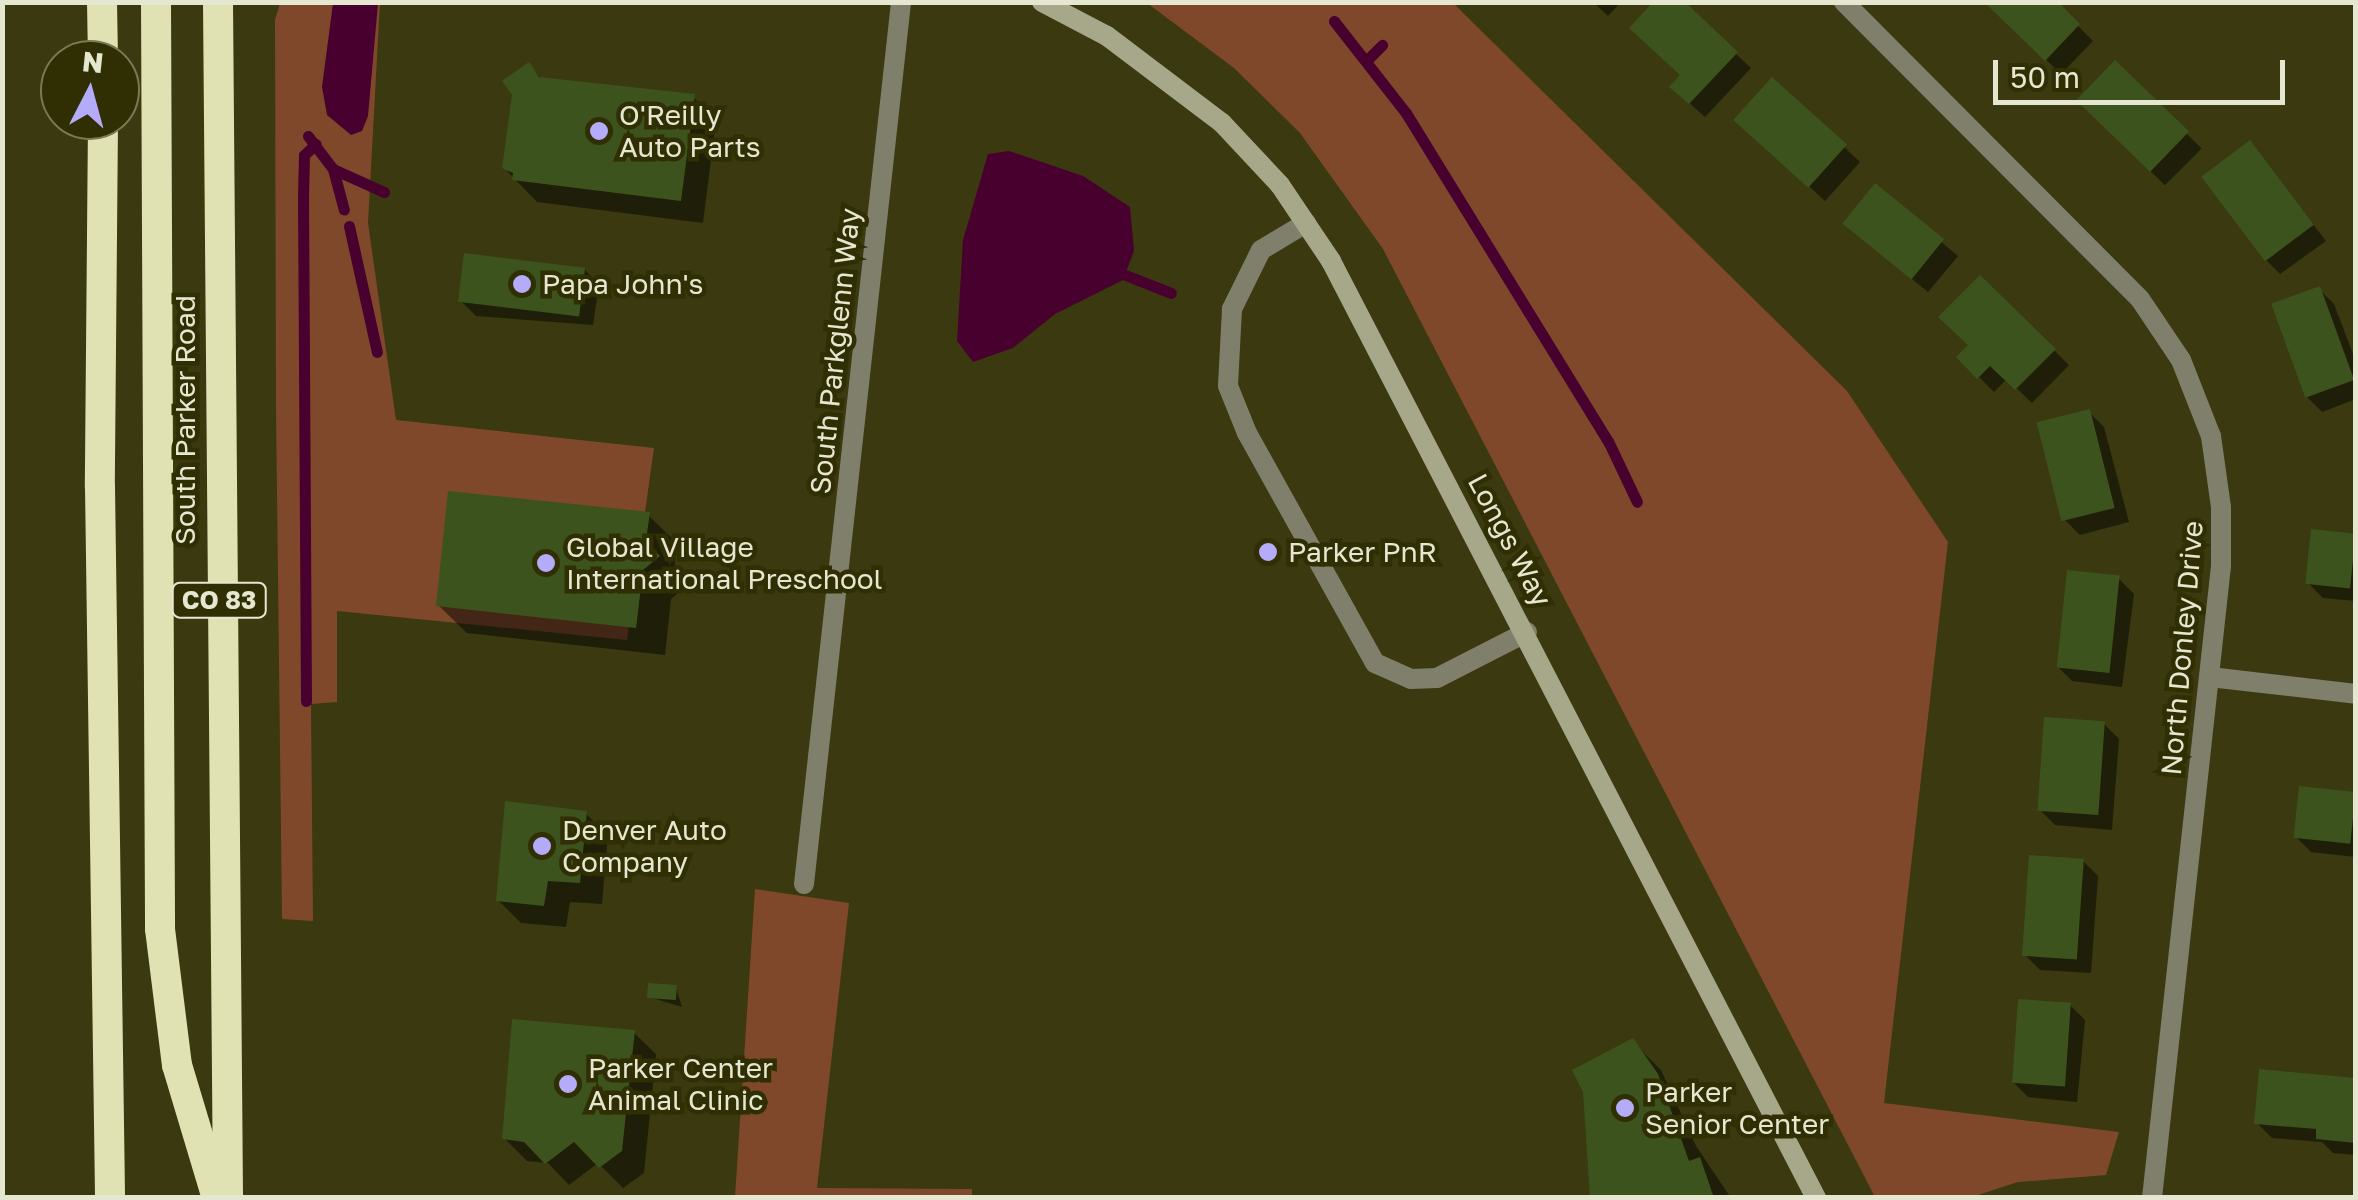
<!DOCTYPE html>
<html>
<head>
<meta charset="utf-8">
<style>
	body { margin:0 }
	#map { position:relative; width:2358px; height:1200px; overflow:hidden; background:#3a390f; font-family:"Golos Text",sans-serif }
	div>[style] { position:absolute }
	.green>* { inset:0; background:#7f482a }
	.water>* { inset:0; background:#48002e }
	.shadow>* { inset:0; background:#0007; transform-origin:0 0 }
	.stream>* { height:11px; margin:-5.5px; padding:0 5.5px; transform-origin:5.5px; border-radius:5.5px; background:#48002e }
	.building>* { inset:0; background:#3d531d; transform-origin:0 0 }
	.lane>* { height:20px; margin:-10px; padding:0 10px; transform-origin:10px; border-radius:10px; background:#7f7f6c }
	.street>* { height:20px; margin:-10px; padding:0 10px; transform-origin:10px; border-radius:10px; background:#7f7f6c }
	.secondary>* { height:20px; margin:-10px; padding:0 10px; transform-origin:10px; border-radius:10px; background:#a7a78a }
	.highway>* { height:30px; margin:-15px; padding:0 15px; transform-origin:15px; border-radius:15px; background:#e1e2b4 }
	.dots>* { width:28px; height:28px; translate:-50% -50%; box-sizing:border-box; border:5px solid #302f03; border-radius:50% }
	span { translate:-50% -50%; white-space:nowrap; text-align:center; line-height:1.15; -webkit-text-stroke:9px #302f03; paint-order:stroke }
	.shield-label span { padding:2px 8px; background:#302f03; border:2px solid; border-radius:8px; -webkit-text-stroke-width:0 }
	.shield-label { font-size:25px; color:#e6e7d0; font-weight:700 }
	.poi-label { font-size:28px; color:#e6e7d0 }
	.left { translate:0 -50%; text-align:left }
	.street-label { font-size:28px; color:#e6e7d0 }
	.frame { position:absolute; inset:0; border:5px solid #e6e7d0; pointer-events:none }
	.north { position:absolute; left:40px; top:40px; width:100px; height:100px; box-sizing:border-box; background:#302f03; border:2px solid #797955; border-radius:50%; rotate:6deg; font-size:28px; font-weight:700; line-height:40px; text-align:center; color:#e6e7d0 }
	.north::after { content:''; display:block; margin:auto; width:35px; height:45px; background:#b4acf9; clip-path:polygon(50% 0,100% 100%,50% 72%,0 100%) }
	.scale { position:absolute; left:1993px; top:60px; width:292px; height:45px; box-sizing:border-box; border:5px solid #e6e7d0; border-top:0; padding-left:12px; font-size:30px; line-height:35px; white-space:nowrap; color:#e6e7d0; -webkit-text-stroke:8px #302f03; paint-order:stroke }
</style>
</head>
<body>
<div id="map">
	<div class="green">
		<i style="clip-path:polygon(280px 3px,380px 3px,368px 223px,396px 420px,654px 448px,627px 640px,337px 611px,337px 702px,311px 704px,313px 921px,282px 919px,276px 408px,275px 20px)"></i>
		<i style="clip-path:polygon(1147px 3px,1453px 3px,1847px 391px,1948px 542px,1884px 1103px,2119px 1132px,2106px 1175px,2018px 1182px,1972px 1197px,1875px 1197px,1383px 249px,1300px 133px,1234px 68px)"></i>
		<i style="clip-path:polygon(755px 889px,849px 903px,817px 1188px,972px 1189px,972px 1197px,735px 1197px)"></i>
	</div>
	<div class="water">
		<i style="clip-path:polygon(333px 3px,378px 3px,368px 116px,362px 131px,351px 135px,327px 115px,322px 87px)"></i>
		<i style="clip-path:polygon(1009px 151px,1083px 176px,1130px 207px,1134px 251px,1123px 280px,1055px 314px,1013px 348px,973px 362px,957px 341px,963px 240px,988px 154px)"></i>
	</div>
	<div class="shadow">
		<i style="clip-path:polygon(1593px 2px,1621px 2px,1608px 16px)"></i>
		<i style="clip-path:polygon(1987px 2px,2054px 2px,2093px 41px,2061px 74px)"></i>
		<i style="clip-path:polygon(1736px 54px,1751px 68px,1705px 117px,1687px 101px)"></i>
		<i style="left:2116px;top:63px;width:121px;height:52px;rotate:45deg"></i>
		<i style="clip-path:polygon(528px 65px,543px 80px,693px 97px,716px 119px,703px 223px,537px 202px,507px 171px,515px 94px)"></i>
		<i style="clip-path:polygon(1772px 80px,1860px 162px,1825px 201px,1752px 134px)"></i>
		<i style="clip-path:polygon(2250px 143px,2326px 241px,2280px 274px,2265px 259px)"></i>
		<i style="clip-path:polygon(1875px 186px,1958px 256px,1928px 292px,1860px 237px)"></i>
		<i style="clip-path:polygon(584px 269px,599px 284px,593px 325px,476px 316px,461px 301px)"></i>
		<i style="clip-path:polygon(1980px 278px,2069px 365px,2032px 403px,2007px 379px,1994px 392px,1959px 357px,1971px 345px)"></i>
		<i style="clip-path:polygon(2319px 289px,2334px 304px,2356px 362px,2356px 399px,2322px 412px,2307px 397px)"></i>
		<i style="clip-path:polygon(2089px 412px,2104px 427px,2129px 522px,2080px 535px,2065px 520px)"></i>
		<i style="clip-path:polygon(648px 515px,677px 543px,674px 572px,687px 586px,671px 599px,665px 655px,467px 633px,438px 605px)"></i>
		<i style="clip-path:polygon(2356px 536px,2356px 601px,2323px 598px,2308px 583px)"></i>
		<i style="clip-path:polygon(2119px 579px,2134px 594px,2122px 687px,2072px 681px,2057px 666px)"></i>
		<i style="clip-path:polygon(2104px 724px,2119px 739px,2112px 830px,2055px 825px,2040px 810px)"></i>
		<i style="clip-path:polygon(2356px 795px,2356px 857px,2311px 852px,2296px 837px)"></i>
		<i style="clip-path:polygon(585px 813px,608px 835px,602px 904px,570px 902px,566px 927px,521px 923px,498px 900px)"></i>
		<i style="clip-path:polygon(2083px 861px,2098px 876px,2091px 973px,2040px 970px,2025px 955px)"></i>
		<i style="clip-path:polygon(676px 988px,682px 1007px,649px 997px)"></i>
		<i style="clip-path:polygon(2070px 1005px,2085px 1020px,2077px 1102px,2028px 1097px,2013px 1082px)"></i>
		<i style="clip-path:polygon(633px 1032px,656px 1054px,644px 1173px,623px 1188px,598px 1163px,569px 1185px,548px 1163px,527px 1161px,504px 1138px)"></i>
		<i style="clip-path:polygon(1632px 1041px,1661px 1070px,1696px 1146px,1731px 1198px,1593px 1198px,1585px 1091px)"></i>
		<i style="clip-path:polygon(2356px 1080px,2356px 1155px,2333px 1153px,2322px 1142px,2272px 1138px,2257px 1123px)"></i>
	</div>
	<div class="stream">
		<i style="left:1334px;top:21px;width:117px;rotate:52deg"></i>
		<i style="left:1406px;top:113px;width:387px;rotate:58.4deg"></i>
		<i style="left:1609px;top:443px;width:65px;rotate:64.6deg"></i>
		<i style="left:1368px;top:59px;width:20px;rotate:-45deg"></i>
		<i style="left:308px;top:136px;width:41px;rotate:52.9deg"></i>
		<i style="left:333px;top:169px;width:42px;rotate:75deg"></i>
		<i style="left:333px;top:169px;width:56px;rotate:24.3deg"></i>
		<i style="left:349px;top:226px;width:129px;rotate:77.5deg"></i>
		<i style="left:1115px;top:271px;width:60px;rotate:21.4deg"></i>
		<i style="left:306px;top:701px;width:503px;rotate:-90.34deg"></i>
		<i style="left:303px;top:198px;width:43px;rotate:-88.7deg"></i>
		<i style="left:304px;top:155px;width:16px;rotate:-43deg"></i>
	</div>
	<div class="building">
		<i style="clip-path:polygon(1653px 2px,1685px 2px,1738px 52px,1689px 104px,1669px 87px,1680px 75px,1629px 28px)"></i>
		<i style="clip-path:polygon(1984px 2px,2058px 2px,2080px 24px,2045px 61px)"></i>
		<i style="left:2115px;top:60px;width:103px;height:56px;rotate:44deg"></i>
		<i style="clip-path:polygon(529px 62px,539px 77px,695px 94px,681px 201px,512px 180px,513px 173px,502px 168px,512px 95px,502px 81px)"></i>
		<i style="left:1772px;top:77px;width:101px;height:58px;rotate:42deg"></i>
		<i style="left:2250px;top:140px;width:106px;height:61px;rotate:53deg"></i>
		<i style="left:1875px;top:183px;width:89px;height:52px;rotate:39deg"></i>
		<i style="left:464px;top:253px;width:122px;height:49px;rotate:7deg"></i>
		<i style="clip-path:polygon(1980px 275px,2056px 349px,2015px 390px,1990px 366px,1977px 379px,1956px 357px,1968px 345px,1938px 317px)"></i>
		<i style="left:2320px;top:286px;width:100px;height:52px;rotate:70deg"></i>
		<i style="left:2090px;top:409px;width:102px;height:55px;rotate:76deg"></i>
		<i style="clip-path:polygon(448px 491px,650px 512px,646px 541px,660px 556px,643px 570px,636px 628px,436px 606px)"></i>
		<i style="left:2311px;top:529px;width:45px;height:55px;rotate:6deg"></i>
		<i style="left:2067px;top:570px;width:53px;height:98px;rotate:6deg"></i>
		<i style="left:2044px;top:717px;width:61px;height:94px;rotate:4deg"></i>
		<i style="left:2299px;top:786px;width:57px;height:52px;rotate:6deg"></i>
		<i style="clip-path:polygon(505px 801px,587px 811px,580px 883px,548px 881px,544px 906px,496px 901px)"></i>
		<i style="left:2029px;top:855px;width:55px;height:101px;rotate:4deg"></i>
		<i style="left:648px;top:983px;width:29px;height:15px;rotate:4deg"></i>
		<i style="left:2018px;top:999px;width:53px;height:84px;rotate:4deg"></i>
		<i style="clip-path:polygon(512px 1019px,635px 1030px,622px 1151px,599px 1168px,574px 1142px,545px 1164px,524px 1142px,502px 1139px)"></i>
		<i style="clip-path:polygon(1633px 1038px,1658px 1074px,1689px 1161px,1700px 1157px,1714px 1198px,1590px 1198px,1583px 1092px,1572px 1070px)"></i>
		<i style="clip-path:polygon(2259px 1069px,2356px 1078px,2356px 1143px,2316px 1139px,2316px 1129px,2254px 1124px)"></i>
	</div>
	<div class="lane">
		<i style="left:1306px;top:223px;width:52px;rotate:149deg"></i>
		<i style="left:1261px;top:250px;width:66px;rotate:116.2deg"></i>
		<i style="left:1232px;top:309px;width:77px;rotate:93deg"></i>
		<i style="left:1228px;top:386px;width:51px;rotate:68deg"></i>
		<i style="left:1247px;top:433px;width:263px;rotate:60.9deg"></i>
		<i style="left:1375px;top:663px;width:39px;rotate:24deg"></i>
		<i style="left:1411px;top:679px;width:26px;rotate:-2deg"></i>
		<i style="left:1437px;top:678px;width:101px;rotate:-27.1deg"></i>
	</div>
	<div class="street">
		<i style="left:1844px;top:2px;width:419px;rotate:45.1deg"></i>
		<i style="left:2140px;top:299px;width:73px;rotate:56.1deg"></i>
		<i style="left:2181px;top:360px;width:82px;rotate:68.5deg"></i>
		<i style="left:2211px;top:436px;width:72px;rotate:82deg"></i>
		<i style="left:2221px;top:507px;width:59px;rotate:90deg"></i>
		<i style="left:2221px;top:566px;width:636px;rotate:96.23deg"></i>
		<i style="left:2210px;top:677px;width:147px;rotate:6.6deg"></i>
		<i style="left:804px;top:884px;width:887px;rotate:-83.72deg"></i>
	</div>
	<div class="secondary">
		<i style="left:1042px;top:2px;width:73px;rotate:27.6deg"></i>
		<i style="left:1107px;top:36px;width:144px;rotate:37.1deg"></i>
		<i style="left:1222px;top:123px;width:85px;rotate:46.9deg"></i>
		<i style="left:1280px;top:185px;width:92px;rotate:56.1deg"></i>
		<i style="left:1331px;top:261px;width:1055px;rotate:62.63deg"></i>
	</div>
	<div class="highway">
		<i style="left:102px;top:2px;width:58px;rotate:89deg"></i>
		<i style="left:156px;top:2px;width:927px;rotate:89.75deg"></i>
		<i style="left:160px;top:929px;width:137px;rotate:82.9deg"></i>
		<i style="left:177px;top:1065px;width:139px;rotate:73.3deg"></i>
		<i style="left:218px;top:2px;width:1193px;rotate:89.52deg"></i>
		<i style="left:103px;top:120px;width:367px;rotate:90.5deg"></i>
		<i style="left:100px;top:487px;width:711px;rotate:89.19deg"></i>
	</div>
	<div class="dots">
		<i style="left:599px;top:131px;background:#b4acf9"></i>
		<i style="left:522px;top:284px;background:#b4acf9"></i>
		<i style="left:1268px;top:552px;background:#b4acf9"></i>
		<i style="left:546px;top:563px;background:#b4acf9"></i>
		<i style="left:542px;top:846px;background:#b4acf9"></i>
		<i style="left:568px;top:1084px;background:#b4acf9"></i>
		<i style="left:1625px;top:1108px;background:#b4acf9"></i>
	</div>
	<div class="shield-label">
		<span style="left:219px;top:600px">CO 83</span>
	</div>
	<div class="poi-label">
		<span class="left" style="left:619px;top:131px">O'Reilly<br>Auto Parts</span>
		<span class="left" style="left:542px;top:284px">Papa John's</span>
		<span class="left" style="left:566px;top:563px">Global Village<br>International Preschool</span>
		<span class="left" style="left:1288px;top:552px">Parker PnR</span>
		<span class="left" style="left:562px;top:846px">Denver Auto<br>Company</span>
		<span class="left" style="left:588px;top:1084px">Parker Center<br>Animal Clinic</span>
		<span class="left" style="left:1645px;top:1108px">Parker<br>Senior Center</span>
	</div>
	<div class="street-label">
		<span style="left:835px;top:351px;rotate:-84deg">South Parkglenn Way</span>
		<span style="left:185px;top:420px;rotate:-90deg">South Parker Road</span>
		<span style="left:1510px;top:540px;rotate:62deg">Longs Way</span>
		<span style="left:2182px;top:648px;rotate:-85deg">North Donley Drive</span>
	</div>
	<div class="frame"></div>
	<div class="north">N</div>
	<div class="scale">50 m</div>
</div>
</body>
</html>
